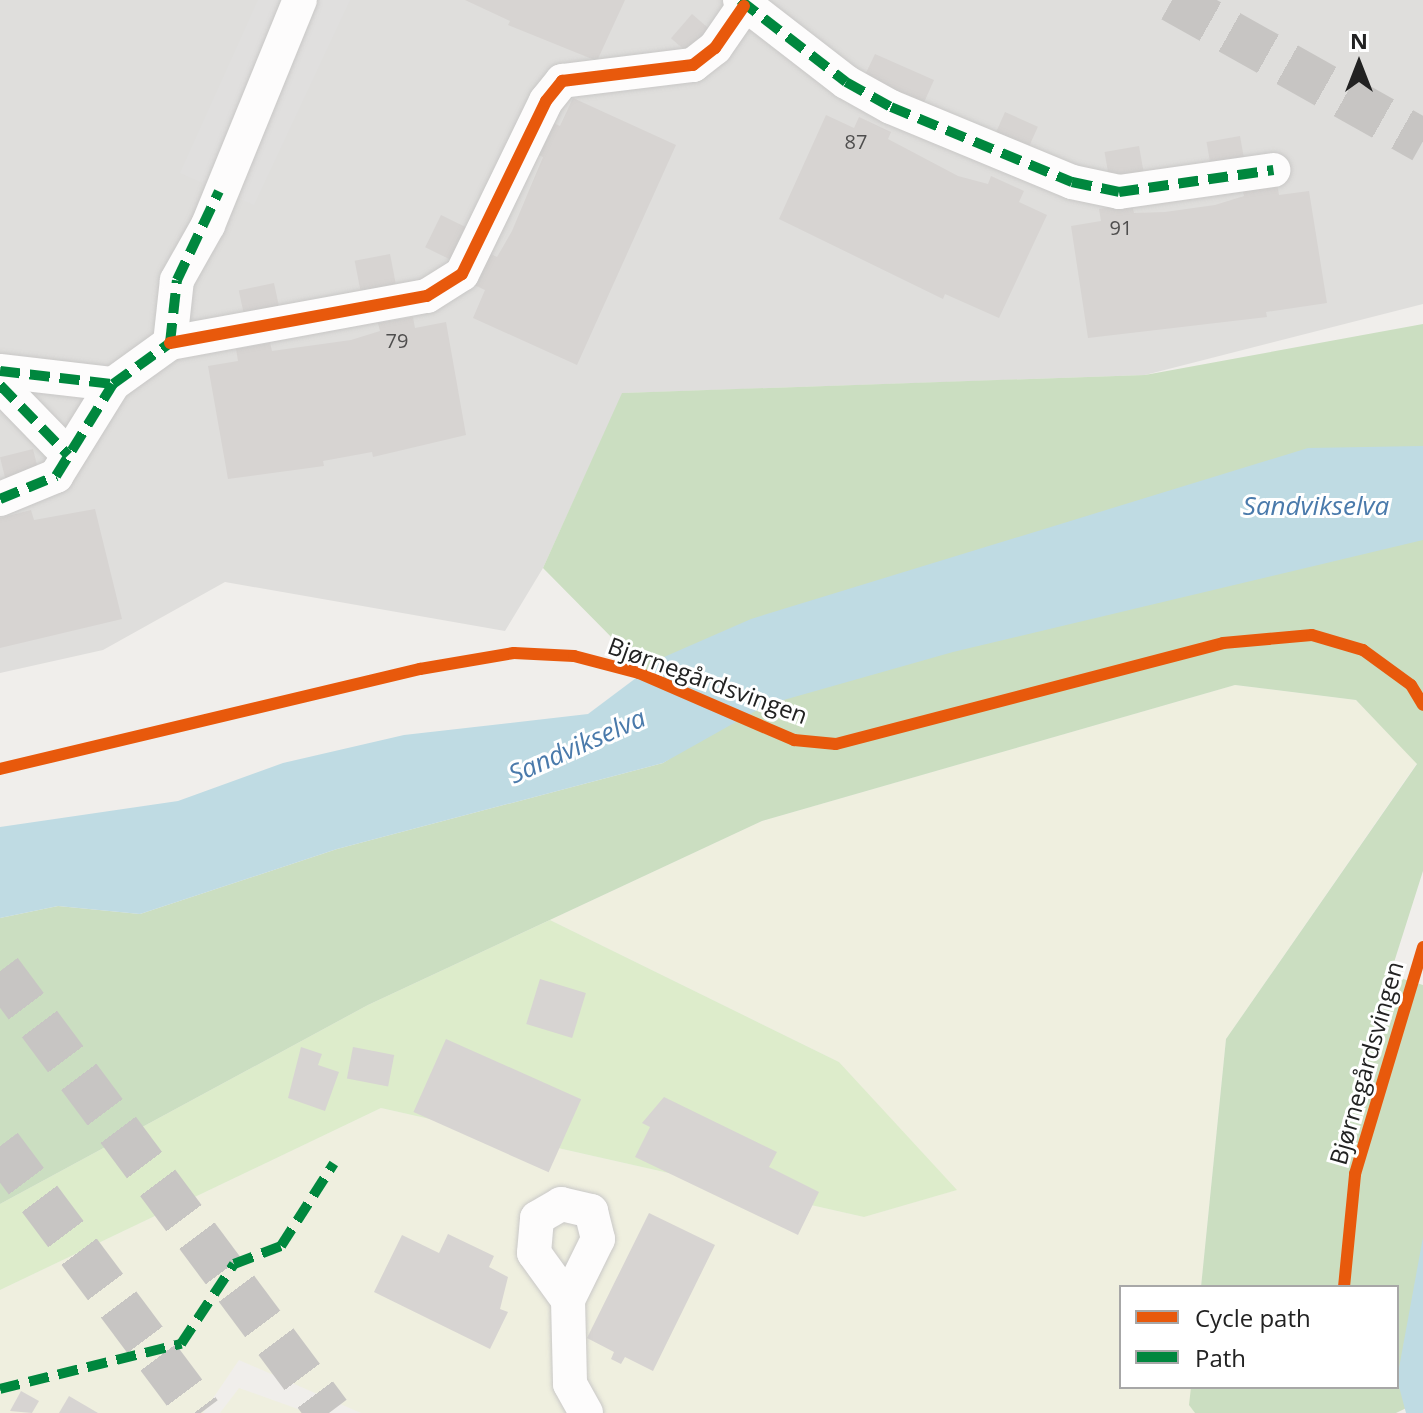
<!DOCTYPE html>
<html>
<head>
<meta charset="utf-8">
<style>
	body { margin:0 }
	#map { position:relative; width:1423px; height:1413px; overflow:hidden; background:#f0eeeb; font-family:"Open Sans",sans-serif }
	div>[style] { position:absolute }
	.residential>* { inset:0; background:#dfdedc }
	.farmland>* { inset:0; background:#efefdf }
	.grass>* { inset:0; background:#ddeccb }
	.forest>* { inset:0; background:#cbdec1 }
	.parking>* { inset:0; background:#e0dfde }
	.water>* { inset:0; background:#bfdbe3 }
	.building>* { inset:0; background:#d7d4d2; transform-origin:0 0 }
	.major-tunnel>* { height:44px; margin-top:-22px; transform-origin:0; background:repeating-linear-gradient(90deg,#c7c5c3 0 44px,transparent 0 66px) }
	.highway-tunnel>* { height:44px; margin-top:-22px; transform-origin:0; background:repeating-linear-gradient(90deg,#c7c5c3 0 44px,transparent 0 66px) }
	.roads { filter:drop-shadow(0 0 2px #c9c8c7) drop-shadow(0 0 2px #c9c8c7) }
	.minor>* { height:34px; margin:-17px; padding:0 17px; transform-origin:17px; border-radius:17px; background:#fdfcfc }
	.quiet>* { height:10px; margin-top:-5px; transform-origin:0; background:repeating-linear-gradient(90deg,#00873e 0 20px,transparent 0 30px) }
	.cycleway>* { height:12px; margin:-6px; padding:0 6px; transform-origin:6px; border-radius:6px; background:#e8590c }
	span { translate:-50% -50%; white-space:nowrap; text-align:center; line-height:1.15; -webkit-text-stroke:6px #fff; paint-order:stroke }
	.number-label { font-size:20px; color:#4f4e4e }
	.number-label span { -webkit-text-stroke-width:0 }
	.street-label { font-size:24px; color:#222 }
	.water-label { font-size:26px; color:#4a7aab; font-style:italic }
	.legend { position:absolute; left:1119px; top:1285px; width:280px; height:104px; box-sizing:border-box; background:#fff; border:2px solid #a7a7a7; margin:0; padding:10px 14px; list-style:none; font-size:24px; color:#222 }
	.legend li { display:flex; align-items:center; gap:16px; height:40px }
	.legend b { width:40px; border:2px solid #a7a7a7 }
	.north { position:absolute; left:1319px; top:24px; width:80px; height:80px; -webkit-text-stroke:6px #fff; paint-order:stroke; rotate:0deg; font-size:22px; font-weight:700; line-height:32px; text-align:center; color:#222 }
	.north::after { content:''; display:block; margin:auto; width:28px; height:36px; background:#222; clip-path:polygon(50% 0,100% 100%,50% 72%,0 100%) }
</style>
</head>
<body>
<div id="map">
	<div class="residential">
		<i style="clip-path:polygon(0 0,1423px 0,1423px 304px,1145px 375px,623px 393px,543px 568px,505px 631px,225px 582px,103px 650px,0 673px)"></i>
	</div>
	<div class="farmland">
		<i style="clip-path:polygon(1235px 685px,1356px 700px,1417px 763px,1226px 1039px,1201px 1287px,1121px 1287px,1121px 1387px,1191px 1387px,1195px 1413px,361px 1413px,239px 1360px,203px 1413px,0 1413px,0 1290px,381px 1108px,864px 1217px,956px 1190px,839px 1062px,550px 920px,762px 821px)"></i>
		<i style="clip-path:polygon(239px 1388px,309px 1413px,220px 1413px)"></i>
	</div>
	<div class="grass">
		<i style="clip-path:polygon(550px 920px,839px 1062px,957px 1190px,864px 1217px,381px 1108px,0 1290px,0 1204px,368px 1005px)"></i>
	</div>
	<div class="forest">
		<i style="clip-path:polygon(1423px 324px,1423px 871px,1390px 975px,1423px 985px,1423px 1400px,1396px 1413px,1195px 1413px,1189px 1405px,1191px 1387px,1397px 1387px,1397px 1287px,1201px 1287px,1226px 1039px,1417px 764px,1356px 700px,1235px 685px,762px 821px,368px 1005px,0 1204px,0 918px,58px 906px,140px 914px,337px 849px,663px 763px,707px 734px,543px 568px,622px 393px,1145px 375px)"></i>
	</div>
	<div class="parking">
		<i style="clip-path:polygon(258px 0,350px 0,254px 205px,180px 173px)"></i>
	</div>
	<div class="water">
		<i style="clip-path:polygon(1423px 446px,1423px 540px,953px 652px,766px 705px,663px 763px,337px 849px,140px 914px,58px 906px,0 918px,0 827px,178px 801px,283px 763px,404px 735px,588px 714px,664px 657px,751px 619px,1308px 448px)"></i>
		<i style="clip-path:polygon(1423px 1237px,1423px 1413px,1406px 1413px,1397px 1379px)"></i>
	</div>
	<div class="building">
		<i style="clip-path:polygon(465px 0,625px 0,597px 61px,508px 25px,510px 21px)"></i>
		<i style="left:692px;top:14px;width:23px;height:32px;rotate:41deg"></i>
		<i style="clip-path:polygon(875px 54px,934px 80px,922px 107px,865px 75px)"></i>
		<i style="clip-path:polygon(573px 98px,676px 145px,577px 365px,473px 318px,485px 290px,474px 285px,489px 253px,497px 257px,512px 231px,543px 157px,534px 153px,549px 121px,560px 126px)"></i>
		<i style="left:1005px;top:112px;width:36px;height:30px;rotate:24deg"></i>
		<i style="clip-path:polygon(826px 115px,854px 128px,859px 117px,891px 132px,888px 139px,958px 176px,988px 184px,991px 176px,1024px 191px,1019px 202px,1047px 215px,999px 318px,945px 294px,943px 299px,779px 219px)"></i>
		<i style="left:1240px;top:136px;width:29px;height:34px;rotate:80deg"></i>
		<i style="left:1139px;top:146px;width:29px;height:35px;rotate:80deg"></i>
		<i style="clip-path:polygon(1277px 183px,1279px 195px,1309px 191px,1327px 303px,1266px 312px,1267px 317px,1088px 338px,1071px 226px,1101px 221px,1099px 209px,1132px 204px,1134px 213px,1165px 212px,1215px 205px,1244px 196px,1242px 188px)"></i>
		<i style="left:441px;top:215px;width:30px;height:36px;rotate:26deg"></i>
		<i style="left:390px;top:254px;width:31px;height:36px;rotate:79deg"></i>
		<i style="left:274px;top:283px;width:30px;height:36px;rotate:78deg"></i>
		<i style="clip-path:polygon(413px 317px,415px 328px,446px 322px,466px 435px,373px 457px,372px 452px,323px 461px,324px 466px,228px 479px,208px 366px,238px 361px,236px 349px,270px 343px,272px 351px,351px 340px,380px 331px,378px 323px)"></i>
		<i style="left:33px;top:449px;width:30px;height:34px;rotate:76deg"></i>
		<i style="clip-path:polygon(95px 509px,122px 619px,0 648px,0 518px,31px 510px,34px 520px)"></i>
		<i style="left:540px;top:979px;width:48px;height:47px;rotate:17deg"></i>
		<i style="left:446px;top:1039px;width:148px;height:80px;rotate:24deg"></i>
		<i style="clip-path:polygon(301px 1047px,322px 1054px,318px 1065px,339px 1072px,325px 1111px,288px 1098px)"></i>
		<i style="left:353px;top:1047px;width:42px;height:32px;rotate:11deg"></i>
		<i style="clip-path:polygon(664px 1097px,777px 1152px,769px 1167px,819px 1192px,798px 1235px,635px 1157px,650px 1127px,642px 1123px)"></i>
		<i style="clip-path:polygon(649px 1213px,715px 1245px,653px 1371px,625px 1357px,621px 1364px,611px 1359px,614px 1352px,587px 1338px)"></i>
		<i style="clip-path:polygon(448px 1234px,494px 1256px,489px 1267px,508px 1277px,500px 1309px,508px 1312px,490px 1349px,374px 1292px,402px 1235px,439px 1253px)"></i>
		<i style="clip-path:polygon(21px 1391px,39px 1401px,32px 1413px,10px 1411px)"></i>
		<i style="clip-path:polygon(69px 1396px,98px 1413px,59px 1413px)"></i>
	</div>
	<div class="major-tunnel">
		<i style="left:1172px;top:0;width:288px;rotate:29.3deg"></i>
	</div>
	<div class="highway-tunnel">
		<i style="left:0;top:971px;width:551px;rotate:53.34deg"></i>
		<i style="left:0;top:1146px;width:334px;rotate:53.2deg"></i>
	</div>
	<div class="roads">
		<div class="minor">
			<i style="left:740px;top:0;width:134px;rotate:37.7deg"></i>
			<i style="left:846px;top:82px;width:51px;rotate:29.1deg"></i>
			<i style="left:891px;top:107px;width:196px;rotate:22.5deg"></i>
			<i style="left:1072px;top:182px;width:48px;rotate:12deg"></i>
			<i style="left:1119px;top:192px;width:156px;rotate:-8.1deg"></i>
			<i style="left:170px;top:343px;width:261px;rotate:-10.4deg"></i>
			<i style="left:427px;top:296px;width:41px;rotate:-32.2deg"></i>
			<i style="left:462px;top:274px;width:192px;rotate:-64.1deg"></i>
			<i style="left:546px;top:101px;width:26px;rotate:-51deg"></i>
			<i style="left:562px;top:81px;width:132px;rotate:-7deg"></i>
			<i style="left:693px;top:65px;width:28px;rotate:-38deg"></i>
			<i style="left:715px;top:48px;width:51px;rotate:-55.4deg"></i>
			<i style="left:0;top:371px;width:114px;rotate:6.6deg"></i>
			<i style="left:0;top:385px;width:98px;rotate:45.8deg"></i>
			<i style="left:0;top:499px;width:61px;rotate:-22.3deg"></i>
			<i style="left:56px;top:476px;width:108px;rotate:-58.2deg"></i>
			<i style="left:113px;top:384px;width:70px;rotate:-35.7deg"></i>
			<i style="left:170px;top:343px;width:63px;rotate:-83.7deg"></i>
			<i style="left:177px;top:280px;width:63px;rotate:-60.6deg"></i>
			<i style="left:208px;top:225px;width:243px;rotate:-67.8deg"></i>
			<i style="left:568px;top:1300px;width:58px;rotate:-125.9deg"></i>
			<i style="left:534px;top:1253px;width:35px;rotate:-85deg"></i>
			<i style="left:537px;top:1218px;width:28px;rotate:-30deg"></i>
			<i style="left:561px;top:1204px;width:31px;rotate:13deg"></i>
			<i style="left:591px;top:1211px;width:29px;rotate:76deg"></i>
			<i style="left:598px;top:1239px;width:68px;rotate:116.2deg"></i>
			<i style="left:568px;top:1300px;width:84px;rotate:88.6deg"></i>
			<i style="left:570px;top:1384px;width:33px;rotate:61deg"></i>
		</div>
	</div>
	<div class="quiet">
		<i style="left:740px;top:0;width:134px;rotate:37.7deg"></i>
		<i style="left:846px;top:82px;width:51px;rotate:29.1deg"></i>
		<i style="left:891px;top:107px;width:196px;rotate:22.5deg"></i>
		<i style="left:1072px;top:182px;width:48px;rotate:12deg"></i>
		<i style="left:1119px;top:192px;width:156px;rotate:-8.1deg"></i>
		<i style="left:0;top:371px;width:114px;rotate:6.6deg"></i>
		<i style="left:0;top:385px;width:98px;rotate:45.8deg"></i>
		<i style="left:0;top:499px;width:61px;rotate:-22.3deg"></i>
		<i style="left:56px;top:476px;width:108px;rotate:-58.2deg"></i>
		<i style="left:113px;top:384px;width:70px;rotate:-35.7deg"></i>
		<i style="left:170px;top:343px;width:63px;rotate:-83.7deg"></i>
		<i style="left:177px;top:280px;width:98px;rotate:-64.7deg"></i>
		<i style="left:0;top:1389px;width:187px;rotate:-14deg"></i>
		<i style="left:181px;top:1344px;width:96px;rotate:-56.5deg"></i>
		<i style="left:234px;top:1264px;width:50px;rotate:-21deg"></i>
		<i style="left:281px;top:1246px;width:98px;rotate:-57.4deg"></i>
	</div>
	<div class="cycleway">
		<i style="left:170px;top:343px;width:261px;rotate:-10.4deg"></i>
		<i style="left:427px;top:296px;width:41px;rotate:-32.2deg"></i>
		<i style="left:462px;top:274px;width:192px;rotate:-64.1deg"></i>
		<i style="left:546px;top:101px;width:26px;rotate:-51deg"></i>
		<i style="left:562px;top:81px;width:132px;rotate:-7deg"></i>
		<i style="left:693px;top:65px;width:28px;rotate:-38deg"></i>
		<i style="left:715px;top:48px;width:51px;rotate:-55.4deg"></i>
		<i style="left:0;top:769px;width:432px;rotate:-13.4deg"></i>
		<i style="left:420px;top:669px;width:95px;rotate:-9.7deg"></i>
		<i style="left:514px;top:653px;width:60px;rotate:2.9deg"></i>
		<i style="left:574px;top:656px;width:67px;rotate:14.7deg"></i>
		<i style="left:639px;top:673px;width:169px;rotate:23.4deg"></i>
		<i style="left:794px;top:740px;width:42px;rotate:5.4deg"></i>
		<i style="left:836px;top:744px;width:400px;rotate:-14.6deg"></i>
		<i style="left:1223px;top:643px;width:89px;rotate:-5.1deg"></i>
		<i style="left:1312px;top:635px;width:53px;rotate:16.4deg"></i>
		<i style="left:1363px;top:650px;width:59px;rotate:36.1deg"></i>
		<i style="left:1411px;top:685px;width:23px;rotate:59deg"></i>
		<i style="left:1344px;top:1287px;width:114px;rotate:-84.4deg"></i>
		<i style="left:1355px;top:1174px;width:237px;rotate:-73.3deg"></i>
	</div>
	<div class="number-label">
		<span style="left:856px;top:141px">87</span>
		<span style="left:1121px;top:227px">91</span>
		<span style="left:397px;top:340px">79</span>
	</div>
	<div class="street-label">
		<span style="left:708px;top:680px;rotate:20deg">Bjørnegårdsvingen</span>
		<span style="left:1366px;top:1063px;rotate:-74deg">Bjørnegårdsvingen</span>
	</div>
	<div class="water-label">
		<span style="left:1316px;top:506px">Sandvikselva</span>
		<span style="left:577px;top:746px;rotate:-24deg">Sandvikselva</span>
	</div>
	<ul class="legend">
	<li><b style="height:10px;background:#e8590c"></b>Cycle path</li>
	<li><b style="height:10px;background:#00873e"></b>Path</li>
	</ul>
	<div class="north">N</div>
</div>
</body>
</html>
